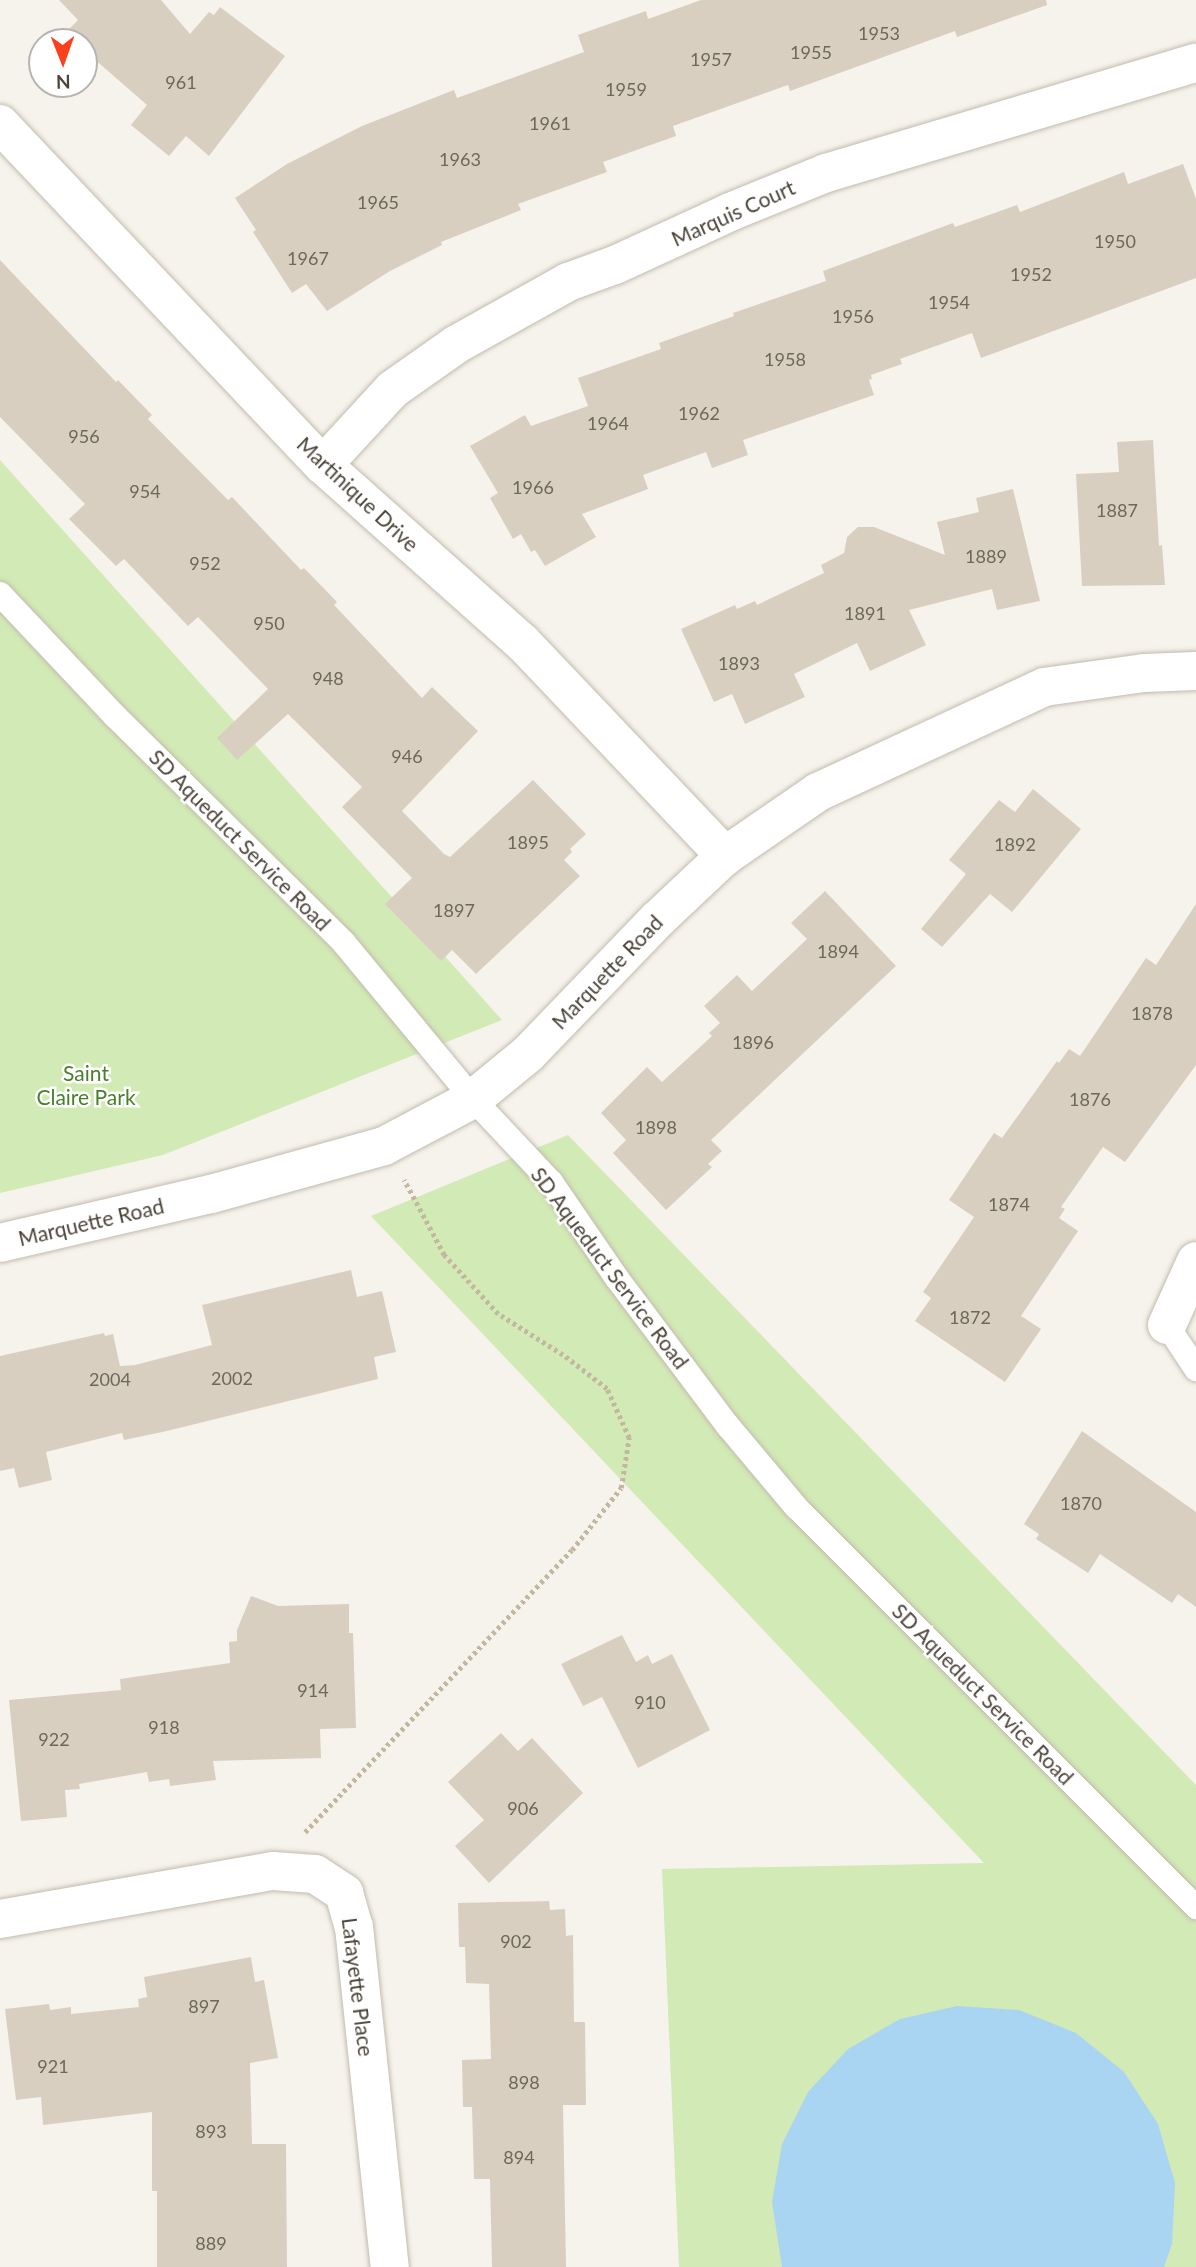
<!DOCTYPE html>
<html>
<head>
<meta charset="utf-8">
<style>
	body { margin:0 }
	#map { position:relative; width:1196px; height:2267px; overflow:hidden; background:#f6f3ec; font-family:Lato,sans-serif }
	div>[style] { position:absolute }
	.green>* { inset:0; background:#d2eab5 }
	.water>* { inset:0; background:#a9d4f2 }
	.building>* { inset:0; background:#d8cfc1 }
	.path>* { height:4.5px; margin-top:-2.25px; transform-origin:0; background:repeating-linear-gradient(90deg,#c4b79f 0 3.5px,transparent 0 7px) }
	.roads { filter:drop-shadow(0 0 2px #c2bbae) drop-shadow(0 0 2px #c2bbae) }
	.lane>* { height:24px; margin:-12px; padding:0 12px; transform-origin:12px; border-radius:12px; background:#fff }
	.street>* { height:38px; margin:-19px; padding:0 19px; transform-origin:19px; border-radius:19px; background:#fff }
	span { translate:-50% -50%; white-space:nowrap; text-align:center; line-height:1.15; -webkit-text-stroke:5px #fff; paint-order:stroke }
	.number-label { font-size:18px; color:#6e675b }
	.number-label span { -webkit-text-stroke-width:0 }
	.street-label { font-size:21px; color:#4b4439 }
	.park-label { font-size:21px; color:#4a7f2a }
	.north { position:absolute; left:28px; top:28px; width:70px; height:70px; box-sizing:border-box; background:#fff; border:2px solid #b7b4b0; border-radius:50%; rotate:179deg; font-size:19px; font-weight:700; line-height:28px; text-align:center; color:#4b4439 }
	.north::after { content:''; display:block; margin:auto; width:24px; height:32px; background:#fc3f1d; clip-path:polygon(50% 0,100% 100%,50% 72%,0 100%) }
</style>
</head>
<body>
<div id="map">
	<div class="green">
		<i style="clip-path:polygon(0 460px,502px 1020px,163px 1155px,0 1193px)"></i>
		<i style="clip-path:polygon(568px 1135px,1196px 1785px,1196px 2267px,679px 2267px,662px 1869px,984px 1863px,371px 1216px)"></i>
	</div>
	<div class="water">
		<i style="clip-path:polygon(957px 2006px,1019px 2010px,1076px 2033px,1124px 2072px,1158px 2124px,1175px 2183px,1172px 2244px,1164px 2267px,782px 2267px,772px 2202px,782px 2144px,808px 2092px,848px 2049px,900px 2019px)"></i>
	</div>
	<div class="building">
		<i style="clip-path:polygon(59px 0,161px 0,190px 34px,209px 12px,214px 15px,220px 7px,285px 56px,209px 156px,186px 136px,169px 156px,131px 125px,147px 105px,84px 50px,84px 42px,56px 42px,78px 20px)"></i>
		<i style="clip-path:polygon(701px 0,1046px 0,1047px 5px,957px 37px,955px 31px,790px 91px,788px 85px,673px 126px,676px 136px,603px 162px,607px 172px,518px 204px,521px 210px,441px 242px,442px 245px,390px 271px,327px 311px,306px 284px,292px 293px,253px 232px,256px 230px,235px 198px,287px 164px,362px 126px,454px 90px,457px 98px,584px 52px,578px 35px,589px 31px,646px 11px,648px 19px)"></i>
		<i style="clip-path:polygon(1183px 164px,1196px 199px,1196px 278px,981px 358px,972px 333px,900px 359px,902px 364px,871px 375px,872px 379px,869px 380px,874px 395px,743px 440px,748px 455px,712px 468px,706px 452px,643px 475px,648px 489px,582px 514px,596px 537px,545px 566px,535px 550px,531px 552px,521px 534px,513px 539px,490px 498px,498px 493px,470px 446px,525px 415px,531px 426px,588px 406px,578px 378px,661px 349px,659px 343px,734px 316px,733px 313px,826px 281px,823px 271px,953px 223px,955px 227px,1017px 205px,1020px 212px,1124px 172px,1128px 184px)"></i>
		<i style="clip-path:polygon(0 260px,116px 382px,118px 380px,152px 415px,148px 419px,228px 500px,232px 497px,301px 570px,304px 568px,337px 602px,334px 605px,422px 698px,432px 687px,478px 731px,402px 811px,444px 854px,450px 857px,533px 780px,586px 834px,570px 849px,572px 852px,564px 860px,580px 876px,476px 974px,452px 950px,441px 961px,385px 904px,412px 878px,342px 807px,362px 787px,288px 714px,237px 760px,217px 738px,268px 689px,198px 617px,188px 626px,124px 559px,116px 566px,69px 519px,85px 504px,0 417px)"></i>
		<i style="clip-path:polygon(1153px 440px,1159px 546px,1162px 545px,1165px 585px,1082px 586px,1076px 474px,1119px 472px,1117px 442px)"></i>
		<i style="clip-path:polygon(1013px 489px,1040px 601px,997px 610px,992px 589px,909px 610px,926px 645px,870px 671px,857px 643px,794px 674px,805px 697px,745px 724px,732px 694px,714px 702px,681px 629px,735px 605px,737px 609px,755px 601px,757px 605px,824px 573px,821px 565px,844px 553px,847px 537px,858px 527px,874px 527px,945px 555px,937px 522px,979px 512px,976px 498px)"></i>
		<i style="clip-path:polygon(1033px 789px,1081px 829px,1012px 912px,990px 894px,942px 947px,921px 929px,966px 874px,949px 860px,999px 800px,1015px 812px)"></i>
		<i style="clip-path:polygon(825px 891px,896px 966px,711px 1140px,722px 1151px,708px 1164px,712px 1167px,666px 1210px,613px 1153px,626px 1140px,601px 1113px,647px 1067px,662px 1082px,712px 1036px,709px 1033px,720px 1023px,704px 1006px,737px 975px,752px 991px,807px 939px,791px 923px)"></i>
		<i style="clip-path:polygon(1196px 904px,1196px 1065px,1125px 1162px,1103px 1147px,1061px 1207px,1065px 1209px,1059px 1218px,1078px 1231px,1021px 1316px,1041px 1329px,1005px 1382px,915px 1321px,931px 1298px,923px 1292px,974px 1217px,949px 1200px,994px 1133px,1002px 1138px,1057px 1061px,1059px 1063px,1069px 1049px,1080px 1056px,1146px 958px,1156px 965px)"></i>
		<i style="clip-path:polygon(351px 1270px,357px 1297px,382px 1291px,396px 1352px,374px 1357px,378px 1379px,167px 1431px,124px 1440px,122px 1433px,46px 1452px,52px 1480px,19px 1488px,14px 1468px,0 1471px,0 1356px,104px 1333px,105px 1336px,113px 1334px,120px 1366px,135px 1365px,212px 1345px,202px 1305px)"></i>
		<i style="clip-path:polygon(1082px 1431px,1196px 1512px,1196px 1607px,1178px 1594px,1172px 1603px,1100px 1554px,1088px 1573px,1036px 1539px,1039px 1534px,1024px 1524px)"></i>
		<i style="clip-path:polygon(251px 1596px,278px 1606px,349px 1604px,349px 1633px,353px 1633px,356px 1728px,320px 1729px,321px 1758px,213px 1761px,216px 1780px,170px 1786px,169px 1779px,149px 1782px,147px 1772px,79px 1784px,80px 1789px,65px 1790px,67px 1817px,21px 1821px,9px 1700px,121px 1690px,120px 1679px,230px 1663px,229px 1642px,237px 1641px,237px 1630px)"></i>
		<i style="clip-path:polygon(622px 1635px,636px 1662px,648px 1655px,652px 1664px,672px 1654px,710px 1730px,638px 1768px,602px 1697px,583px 1706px,561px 1664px)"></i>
		<i style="clip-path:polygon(501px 1733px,518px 1751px,532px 1738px,583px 1793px,489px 1883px,455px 1846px,484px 1820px,448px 1782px)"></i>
		<i style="clip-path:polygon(549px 1901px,550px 1910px,565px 1909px,566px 1936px,573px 1935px,574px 2022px,585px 2022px,586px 2105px,563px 2105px,566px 2267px,492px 2267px,490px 2179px,474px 2179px,472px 2107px,463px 2107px,462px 2060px,491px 2059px,489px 1984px,466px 1983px,465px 1947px,459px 1947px,458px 1903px)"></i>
		<i style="clip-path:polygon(251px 1957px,255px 1982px,264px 1980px,278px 2058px,250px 2063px,252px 2144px,286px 2144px,287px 2267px,157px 2267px,157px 2191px,152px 2191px,152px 2112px,43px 2125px,41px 2097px,16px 2100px,5px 2009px,49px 2004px,50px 2010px,71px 2007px,71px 2014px,139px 2007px,138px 1999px,147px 1997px,144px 1977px)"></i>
	</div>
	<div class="path">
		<i style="left:305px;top:1832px;width:388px;rotate:-46.6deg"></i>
		<i style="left:572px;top:1550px;width:79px;rotate:-51.7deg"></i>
		<i style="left:621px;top:1488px;width:51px;rotate:-80.9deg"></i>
		<i style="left:629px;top:1438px;width:54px;rotate:-114.2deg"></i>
		<i style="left:607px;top:1389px;width:56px;rotate:-142.3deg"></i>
		<i style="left:563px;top:1355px;width:77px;rotate:-147.8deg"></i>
		<i style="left:498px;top:1314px;width:80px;rotate:-132.5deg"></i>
		<i style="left:444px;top:1255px;width:85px;rotate:-118.1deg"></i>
	</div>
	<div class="roads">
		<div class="lane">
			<i style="left:0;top:594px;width:168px;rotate:46.7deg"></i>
			<i style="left:115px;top:716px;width:322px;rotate:44.7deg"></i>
			<i style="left:344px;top:943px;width:202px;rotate:50.4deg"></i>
			<i style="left:473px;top:1099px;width:114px;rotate:46.8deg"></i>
			<i style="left:551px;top:1182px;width:115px;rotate:55.6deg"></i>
			<i style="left:616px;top:1277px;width:186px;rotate:53.1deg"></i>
			<i style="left:728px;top:1426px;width:106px;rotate:50deg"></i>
			<i style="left:796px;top:1507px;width:566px;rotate:45deg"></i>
			<i style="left:1167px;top:1325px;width:53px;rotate:56.6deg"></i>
		</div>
		<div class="street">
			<i style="left:0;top:124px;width:470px;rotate:46.6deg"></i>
			<i style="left:323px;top:465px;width:268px;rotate:41.7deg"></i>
			<i style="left:523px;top:643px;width:294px;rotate:46.5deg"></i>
			<i style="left:323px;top:465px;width:103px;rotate:-47.4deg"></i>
			<i style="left:393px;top:389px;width:78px;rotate:-35.1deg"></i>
			<i style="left:457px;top:344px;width:127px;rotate:-29.2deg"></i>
			<i style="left:568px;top:282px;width:50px;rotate:-19.9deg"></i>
			<i style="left:615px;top:265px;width:127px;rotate:-24.7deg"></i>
			<i style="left:730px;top:212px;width:104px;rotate:-22.1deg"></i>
			<i style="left:826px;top:173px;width:386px;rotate:-16.6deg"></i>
			<i style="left:0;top:1243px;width:217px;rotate:-13.1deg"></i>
			<i style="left:211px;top:1194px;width:180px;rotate:-15.5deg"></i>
			<i style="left:384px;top:1146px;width:101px;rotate:-27.8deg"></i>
			<i style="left:473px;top:1099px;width:71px;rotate:-39.3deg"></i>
			<i style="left:528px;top:1054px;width:186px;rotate:-46.1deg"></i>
			<i style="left:657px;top:920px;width:93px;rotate:-43.3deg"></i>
			<i style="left:725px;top:856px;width:113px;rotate:-34.5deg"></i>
			<i style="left:818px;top:792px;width:249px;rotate:-24.9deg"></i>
			<i style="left:1044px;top:687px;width:101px;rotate:-8deg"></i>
			<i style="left:1144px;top:673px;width:52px;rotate:-2.2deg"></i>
			<i style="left:1167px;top:1325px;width:70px;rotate:-65.6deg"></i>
			<i style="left:0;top:1919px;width:277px;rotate:-10deg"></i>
			<i style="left:273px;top:1871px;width:42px;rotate:4.1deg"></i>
			<i style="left:315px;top:1874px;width:35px;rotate:33deg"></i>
			<i style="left:344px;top:1893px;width:35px;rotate:74deg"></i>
			<i style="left:354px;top:1927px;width:342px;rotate:84deg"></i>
		</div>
	</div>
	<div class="number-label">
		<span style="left:879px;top:33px">1953</span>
		<span style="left:811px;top:52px">1955</span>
		<span style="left:711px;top:59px">1957</span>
		<span style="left:181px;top:82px">961</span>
		<span style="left:626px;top:89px">1959</span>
		<span style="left:550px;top:123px">1961</span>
		<span style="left:460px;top:159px">1963</span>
		<span style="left:378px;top:202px">1965</span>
		<span style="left:1115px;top:241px">1950</span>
		<span style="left:308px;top:258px">1967</span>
		<span style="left:1031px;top:274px">1952</span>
		<span style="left:949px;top:302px">1954</span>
		<span style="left:853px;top:316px">1956</span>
		<span style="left:785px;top:359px">1958</span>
		<span style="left:699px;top:413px">1962</span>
		<span style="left:608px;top:423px">1964</span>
		<span style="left:84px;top:436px">956</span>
		<span style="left:533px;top:487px">1966</span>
		<span style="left:145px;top:491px">954</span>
		<span style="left:1117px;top:510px">1887</span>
		<span style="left:986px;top:556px">1889</span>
		<span style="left:205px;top:563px">952</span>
		<span style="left:865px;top:613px">1891</span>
		<span style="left:269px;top:623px">950</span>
		<span style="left:739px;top:663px">1893</span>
		<span style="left:328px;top:678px">948</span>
		<span style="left:407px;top:756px">946</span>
		<span style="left:528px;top:842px">1895</span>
		<span style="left:1015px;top:844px">1892</span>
		<span style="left:454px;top:910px">1897</span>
		<span style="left:838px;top:951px">1894</span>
		<span style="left:1152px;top:1013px">1878</span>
		<span style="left:753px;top:1042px">1896</span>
		<span style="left:1090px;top:1099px">1876</span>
		<span style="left:656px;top:1127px">1898</span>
		<span style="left:1009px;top:1204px">1874</span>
		<span style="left:970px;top:1317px">1872</span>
		<span style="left:232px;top:1378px">2002</span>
		<span style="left:110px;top:1379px">2004</span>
		<span style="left:1081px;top:1503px">1870</span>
		<span style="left:313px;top:1690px">914</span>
		<span style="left:650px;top:1702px">910</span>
		<span style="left:164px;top:1727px">918</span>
		<span style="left:54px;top:1739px">922</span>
		<span style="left:523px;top:1808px">906</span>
		<span style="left:516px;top:1941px">902</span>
		<span style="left:204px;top:2006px">897</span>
		<span style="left:53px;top:2066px">921</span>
		<span style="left:524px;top:2082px">898</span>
		<span style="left:211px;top:2131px">893</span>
		<span style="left:519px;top:2157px">894</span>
		<span style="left:211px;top:2243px">889</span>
	</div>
	<div class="street-label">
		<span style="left:733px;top:213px;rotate:-24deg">Marquis Court</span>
		<span style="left:358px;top:494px;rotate:43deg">Martinique Drive</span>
		<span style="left:240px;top:840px;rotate:45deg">SD Aqueduct Service Road</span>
		<span style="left:607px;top:972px;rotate:-46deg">Marquette Road</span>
		<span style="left:91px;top:1222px;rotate:-13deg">Marquette Road</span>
		<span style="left:610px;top:1268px;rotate:53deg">SD Aqueduct Service Road</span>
		<span style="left:983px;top:1694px;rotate:45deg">SD Aqueduct Service Road</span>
		<span style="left:358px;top:1987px;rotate:83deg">Lafayette Place</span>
	</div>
	<div class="park-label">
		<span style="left:86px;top:1085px">Saint<br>Claire Park</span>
	</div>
	<div class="north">N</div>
</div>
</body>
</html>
